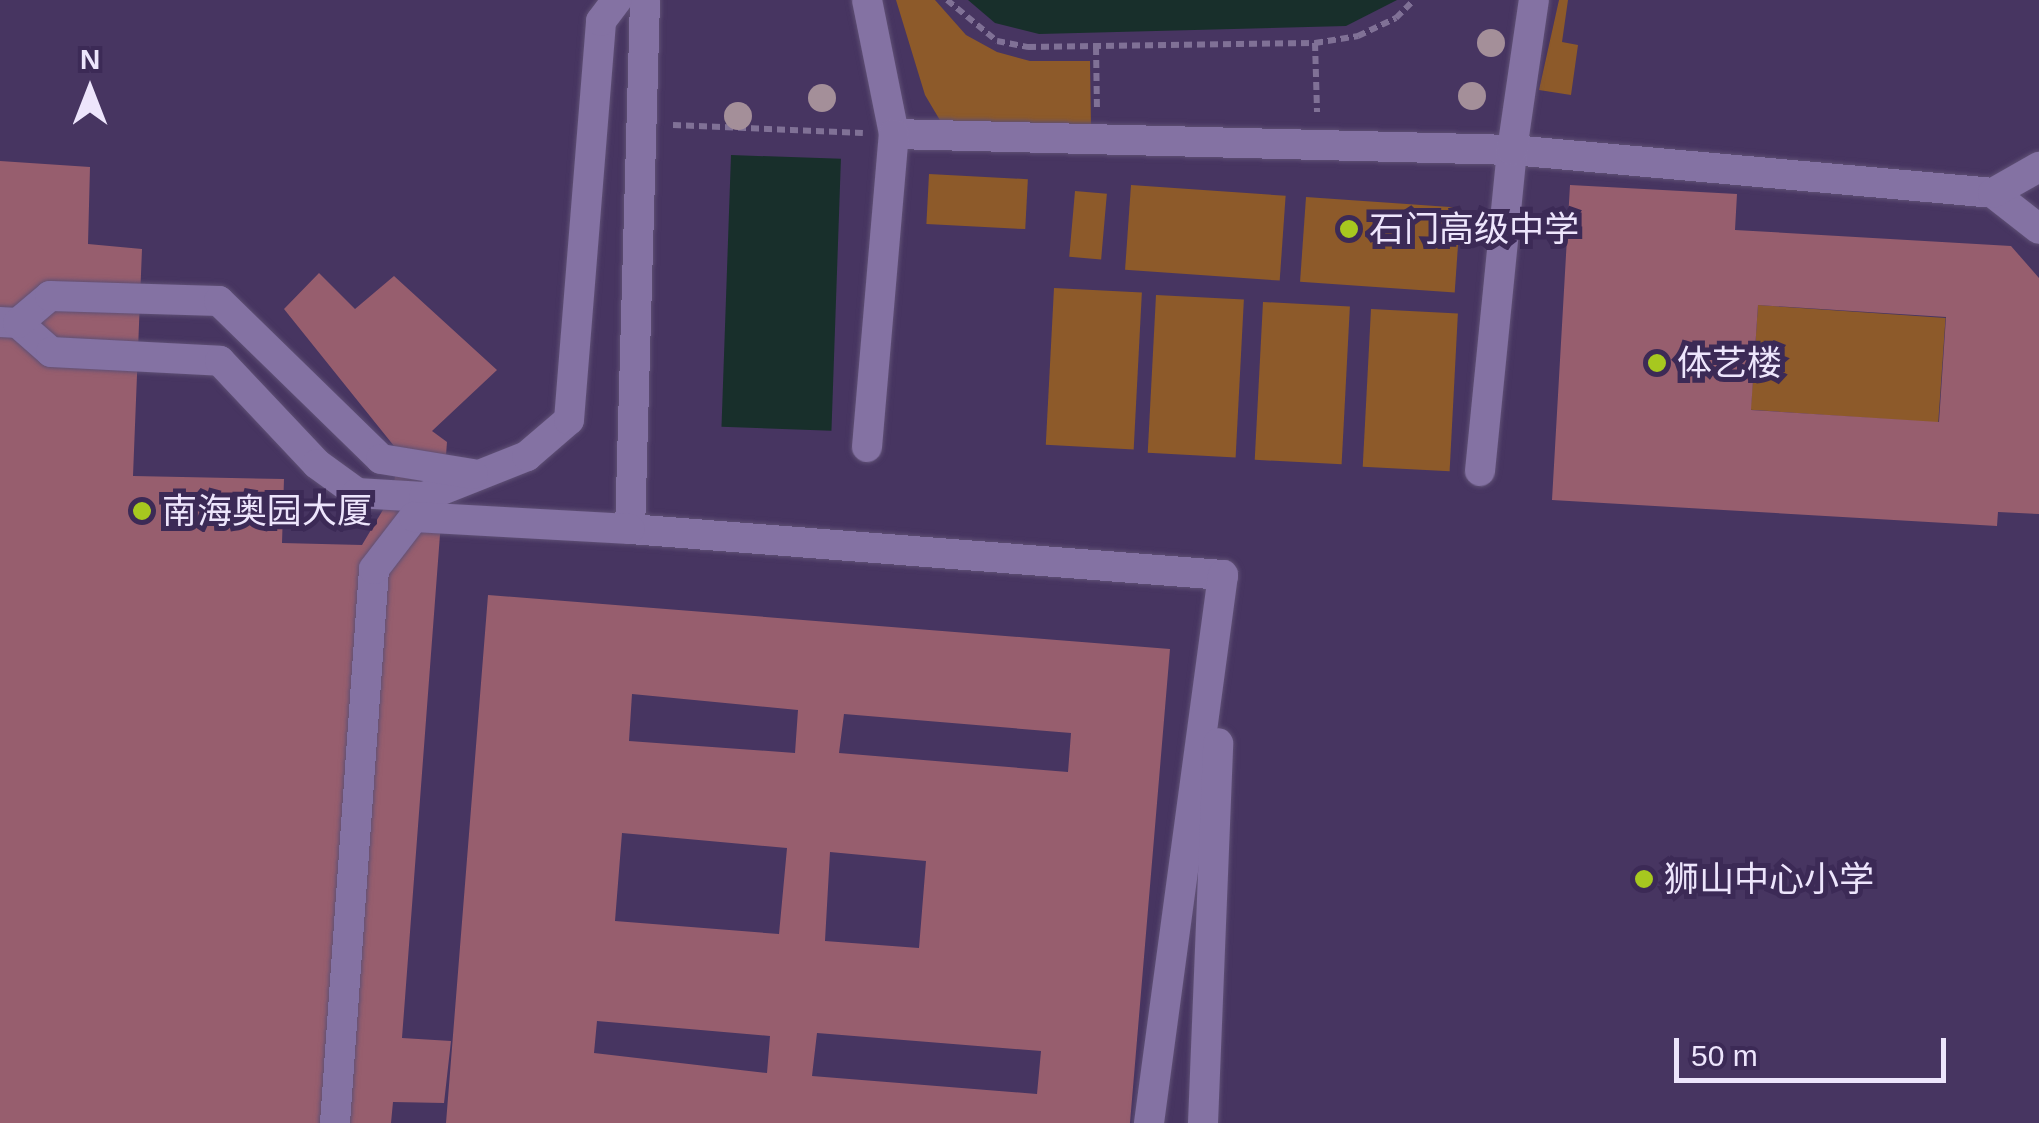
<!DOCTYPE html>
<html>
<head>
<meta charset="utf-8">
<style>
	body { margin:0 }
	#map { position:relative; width:2039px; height:1123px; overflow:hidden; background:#473561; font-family:Helvetica,"Noto Sans SC",sans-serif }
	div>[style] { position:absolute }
	.green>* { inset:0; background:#8d5a2a; transform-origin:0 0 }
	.water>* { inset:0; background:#182f2b; transform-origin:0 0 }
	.building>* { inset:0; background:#975e6e }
	.path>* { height:6px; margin-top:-3px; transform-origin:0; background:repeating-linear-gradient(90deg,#807196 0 8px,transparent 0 13px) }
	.roads { filter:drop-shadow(0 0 2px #5f5075) drop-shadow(0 0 2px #5f5075) }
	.minor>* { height:30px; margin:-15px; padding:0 15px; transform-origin:15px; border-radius:15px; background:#8472a3 }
	.trees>* { width:28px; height:28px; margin:-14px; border-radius:50%; background:#a48f99 }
	.dots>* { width:28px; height:28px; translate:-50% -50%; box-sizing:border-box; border:5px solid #3c2a56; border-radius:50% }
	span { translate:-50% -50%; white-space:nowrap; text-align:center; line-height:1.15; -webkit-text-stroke:10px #3c2a56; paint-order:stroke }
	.poi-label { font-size:35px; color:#ede5fc }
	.left { translate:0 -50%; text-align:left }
	.north { position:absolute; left:40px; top:40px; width:100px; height:100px; -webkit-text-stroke:8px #3c2a56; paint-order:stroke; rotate:0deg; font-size:28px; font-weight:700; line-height:40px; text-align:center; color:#ede5fc }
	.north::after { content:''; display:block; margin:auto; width:35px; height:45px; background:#ede5fc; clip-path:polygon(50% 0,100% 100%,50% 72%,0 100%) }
	.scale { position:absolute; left:1674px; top:1038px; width:272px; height:45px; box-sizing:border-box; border:5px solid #ede5fc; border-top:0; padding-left:12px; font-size:30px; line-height:35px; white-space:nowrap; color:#ede5fc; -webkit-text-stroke:8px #3c2a56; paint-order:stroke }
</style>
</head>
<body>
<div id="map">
	<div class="green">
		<i style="clip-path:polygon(896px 0,935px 0,966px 35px,997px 52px,1030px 61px,1090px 61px,1091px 127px,941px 122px,925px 95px)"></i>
		<i style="clip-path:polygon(1559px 0,1568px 0,1562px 42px,1578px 45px,1571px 95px,1539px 90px)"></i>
		<i style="left:929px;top:174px;width:99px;height:50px;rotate:3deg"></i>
		<i style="left:1131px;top:185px;width:155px;height:85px;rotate:4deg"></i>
		<i style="left:1075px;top:191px;width:32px;height:66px;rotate:5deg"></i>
		<i style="left:1306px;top:197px;width:155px;height:85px;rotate:4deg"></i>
		<i style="left:1054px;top:288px;width:88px;height:157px;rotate:3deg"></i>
		<i style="left:1156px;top:295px;width:88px;height:158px;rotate:3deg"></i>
		<i style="left:1263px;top:302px;width:87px;height:158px;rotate:3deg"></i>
		<i style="left:1758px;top:305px;width:188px;height:105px;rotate:4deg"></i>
		<i style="left:1371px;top:309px;width:87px;height:158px;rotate:3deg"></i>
	</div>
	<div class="water">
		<i style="clip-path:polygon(968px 0,1397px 0,1346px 26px,1039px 34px,995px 23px)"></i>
		<i style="left:731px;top:155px;width:110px;height:272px;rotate:2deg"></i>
	</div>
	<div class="building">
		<i style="clip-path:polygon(0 161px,90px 167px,88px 244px,142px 249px,133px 476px,284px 479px,282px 543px,362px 545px,393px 493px,398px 451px,284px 309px,319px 273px,355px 309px,394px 276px,497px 370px,432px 431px,447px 442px,402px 1038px,451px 1041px,444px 1103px,393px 1102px,391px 1123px,0 1123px)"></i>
		<i style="clip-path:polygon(evenodd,1570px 185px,1737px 194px,1735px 230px,2011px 246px,2039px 278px,2039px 514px,1998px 512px,1997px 526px,1552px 500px,1570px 185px,1758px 305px,1946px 317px,1939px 422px,1751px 410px,1758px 305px)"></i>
		<i style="clip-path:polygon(evenodd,488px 595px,1170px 649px,1130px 1123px,446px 1123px,488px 595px,632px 694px,798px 710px,795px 753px,629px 741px,632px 694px,488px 595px,844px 714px,1071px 733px,1068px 772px,839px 753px,844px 714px,488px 595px,622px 833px,787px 848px,779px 934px,615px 921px,622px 833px,488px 595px,830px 852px,926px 861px,919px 948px,825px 941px,830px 852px,488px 595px,597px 1021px,770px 1036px,767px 1073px,594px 1053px,597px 1021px,488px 595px,817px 1033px,1041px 1051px,1037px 1094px,812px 1076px,817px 1033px)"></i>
	</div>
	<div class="path">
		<i style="left:947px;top:0;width:65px;rotate:39.4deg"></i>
		<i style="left:997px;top:41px;width:32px;rotate:11deg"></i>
		<i style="left:1028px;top:47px;width:287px;rotate:-0.8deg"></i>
		<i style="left:1315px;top:43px;width:44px;rotate:-9.2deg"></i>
		<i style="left:1358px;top:36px;width:42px;rotate:-25.3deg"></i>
		<i style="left:1396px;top:18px;width:25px;rotate:-45deg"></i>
		<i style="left:1315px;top:43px;width:69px;rotate:88.3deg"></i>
		<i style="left:1096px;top:47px;width:64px;rotate:89.1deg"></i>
		<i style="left:673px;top:125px;width:190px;rotate:2.4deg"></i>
	</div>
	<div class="roads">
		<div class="minor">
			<i style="left:645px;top:0;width:529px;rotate:91.62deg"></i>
			<i style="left:630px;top:529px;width:595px;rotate:4.44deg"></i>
			<i style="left:867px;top:0;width:137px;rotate:78.6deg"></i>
			<i style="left:894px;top:134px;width:618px;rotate:1.48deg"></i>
			<i style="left:1512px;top:150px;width:483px;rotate:5.1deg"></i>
			<i style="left:1993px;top:193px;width:58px;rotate:38deg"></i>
			<i style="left:1993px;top:193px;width:53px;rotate:-29.5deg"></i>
			<i style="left:0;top:322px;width:18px;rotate:3deg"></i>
			<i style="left:18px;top:323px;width:44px;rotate:41.3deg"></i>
			<i style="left:51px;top:352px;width:169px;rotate:3deg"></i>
			<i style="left:220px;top:361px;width:141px;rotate:46.7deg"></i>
			<i style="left:317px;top:464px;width:49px;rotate:35.9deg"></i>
			<i style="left:357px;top:493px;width:67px;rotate:3.4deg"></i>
			<i style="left:424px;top:497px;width:111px;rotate:-21.7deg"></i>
			<i style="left:527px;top:456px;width:55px;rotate:-40.6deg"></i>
			<i style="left:569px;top:420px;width:400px;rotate:-85.4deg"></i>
			<i style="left:601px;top:21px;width:26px;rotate:-53deg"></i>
			<i style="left:18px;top:323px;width:42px;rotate:-40.2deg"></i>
			<i style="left:50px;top:296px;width:169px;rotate:1.7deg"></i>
			<i style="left:219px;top:301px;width:226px;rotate:44.3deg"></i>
			<i style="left:381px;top:459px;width:93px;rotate:9.3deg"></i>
			<i style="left:867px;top:447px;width:314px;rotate:-85.1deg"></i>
			<i style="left:1480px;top:471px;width:323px;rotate:-84.3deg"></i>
			<i style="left:1512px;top:150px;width:152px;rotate:-81.7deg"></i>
			<i style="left:335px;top:1123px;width:555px;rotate:-85.97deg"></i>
			<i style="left:374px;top:569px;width:66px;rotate:-52.4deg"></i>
			<i style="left:414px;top:517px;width:216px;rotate:3.2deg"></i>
			<i style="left:1149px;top:1123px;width:553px;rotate:-82.31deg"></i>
			<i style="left:1203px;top:1123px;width:380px;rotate:-87.7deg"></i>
		</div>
	</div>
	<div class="trees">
		<i style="left:1491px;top:43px"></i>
		<i style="left:1472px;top:96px"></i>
		<i style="left:822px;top:98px"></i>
		<i style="left:738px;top:116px"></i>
	</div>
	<div class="dots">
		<i style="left:1349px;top:229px;background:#a7c81f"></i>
		<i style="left:1657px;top:363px;background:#a7c81f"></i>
		<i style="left:142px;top:511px;background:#a7c81f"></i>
		<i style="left:1644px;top:879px;background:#a7c81f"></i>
	</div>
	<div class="poi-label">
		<span class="left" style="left:1369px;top:229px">石门高级中学</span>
		<span class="left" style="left:1677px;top:363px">体艺楼</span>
		<span class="left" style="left:162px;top:511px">南海奥园大厦</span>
		<span class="left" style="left:1664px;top:879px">狮山中心小学</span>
	</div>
	<div class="north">N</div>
	<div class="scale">50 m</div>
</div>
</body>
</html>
